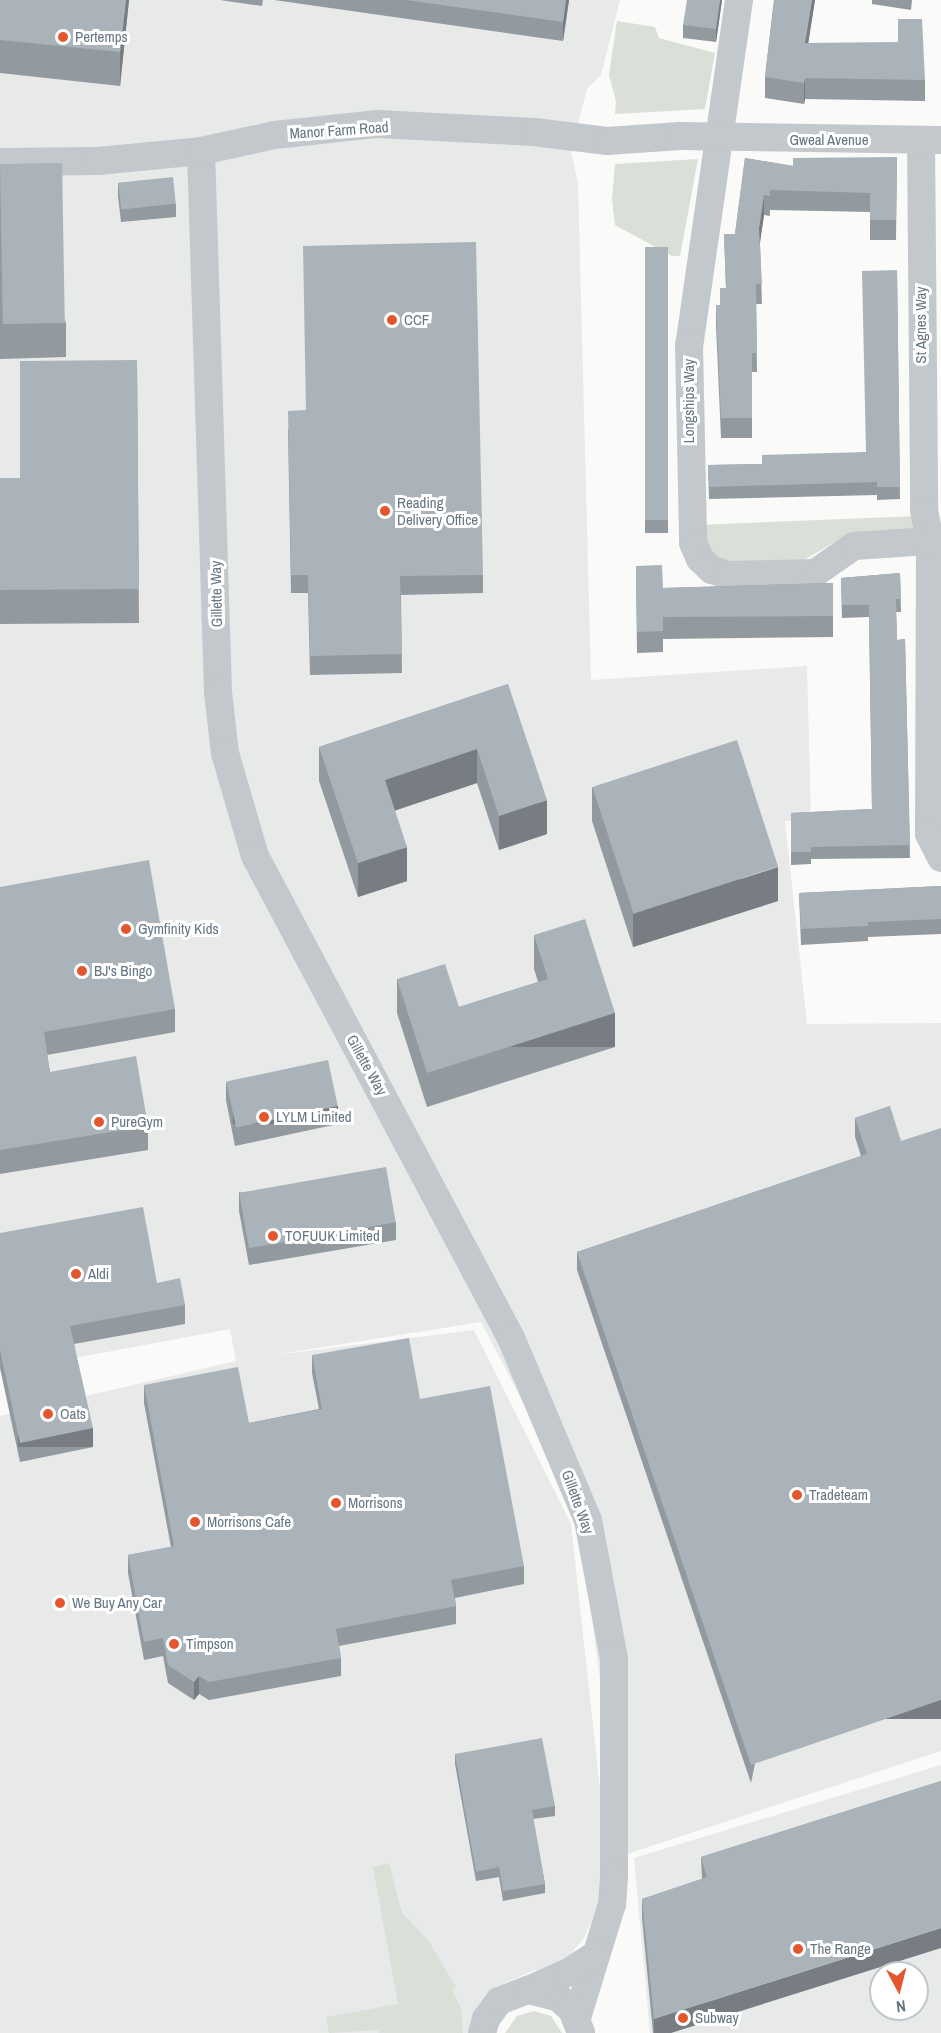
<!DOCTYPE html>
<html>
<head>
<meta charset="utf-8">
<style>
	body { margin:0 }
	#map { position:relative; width:941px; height:2033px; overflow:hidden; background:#fafaf8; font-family:"Archivo Narrow",sans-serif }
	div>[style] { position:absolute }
	.built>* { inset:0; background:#e8e9e9 }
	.green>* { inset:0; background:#dadfd7 }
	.minor>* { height:28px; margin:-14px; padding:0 14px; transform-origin:14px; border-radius:14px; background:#c3c8cc }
	.wall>* { inset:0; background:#929a9f; transform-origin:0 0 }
	.shaded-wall>* { inset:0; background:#777d82; transform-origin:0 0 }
	.building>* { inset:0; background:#aab3b9; transform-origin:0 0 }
	.dots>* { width:16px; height:16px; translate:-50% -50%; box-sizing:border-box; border:3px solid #fff; border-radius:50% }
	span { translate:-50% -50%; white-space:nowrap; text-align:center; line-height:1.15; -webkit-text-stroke:6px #fff; paint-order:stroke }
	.poi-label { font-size:15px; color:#657683 }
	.left { translate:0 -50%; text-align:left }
	.street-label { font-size:15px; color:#657683 }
	.north { position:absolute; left:869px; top:1961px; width:60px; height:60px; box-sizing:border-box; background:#fff; border:2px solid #c1c8cd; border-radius:50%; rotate:173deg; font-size:16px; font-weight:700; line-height:24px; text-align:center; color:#657683 }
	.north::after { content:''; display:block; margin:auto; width:21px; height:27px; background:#e4572e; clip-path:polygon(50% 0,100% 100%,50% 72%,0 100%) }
</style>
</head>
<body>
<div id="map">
	<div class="built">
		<i style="clip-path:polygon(0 0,620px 0,601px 75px,587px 89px,571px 151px,578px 183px,591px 680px,807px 666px,811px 820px,785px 821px,807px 1024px,941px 1023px,941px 1751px,624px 1855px,576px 1504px,481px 1322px,267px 1356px,474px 1330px,571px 1524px,610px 1881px,584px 1938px,556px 1972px,535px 1970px,492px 1989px,468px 2033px,0 2033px,0 1416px,236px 1361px,230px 1329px,0 1372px)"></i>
		<i style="clip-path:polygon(evenodd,941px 1765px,941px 2033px,650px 2033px,634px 1858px,941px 1765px,881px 1973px,917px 1973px,917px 2009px,881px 2009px,881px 1973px)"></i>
	</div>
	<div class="green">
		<i style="clip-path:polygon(617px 21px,655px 27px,659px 38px,715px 53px,705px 109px,615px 114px,616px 101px,609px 75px)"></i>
		<i style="clip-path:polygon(698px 159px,680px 256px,672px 256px,615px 225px,612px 199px,615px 164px)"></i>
		<i style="clip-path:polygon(918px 516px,918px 528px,840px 539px,799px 563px,719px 564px,697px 525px)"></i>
		<i style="clip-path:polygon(389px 1863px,402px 1913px,428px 1940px,456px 1987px,452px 1990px,461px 2009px,463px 2033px,379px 2033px,378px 2030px,329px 2033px,326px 2017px,398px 2004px,373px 1867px)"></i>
		<i style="clip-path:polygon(534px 2011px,551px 2016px,562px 2033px,505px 2033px,517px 2016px)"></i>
	</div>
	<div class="minor">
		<i style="left:739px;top:0;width:349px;rotate:98.2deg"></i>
		<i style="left:689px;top:345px;width:198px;rotate:88.8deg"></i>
		<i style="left:693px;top:543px;width:17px;rotate:66deg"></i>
		<i style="left:700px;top:559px;width:16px;rotate:43deg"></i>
		<i style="left:712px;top:570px;width:17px;rotate:17deg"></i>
		<i style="left:728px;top:575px;width:87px;rotate:-1.3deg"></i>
		<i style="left:815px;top:573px;width:47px;rotate:-34.7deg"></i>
		<i style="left:854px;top:546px;width:76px;rotate:-3.8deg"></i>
		<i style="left:930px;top:541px;width:293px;rotate:90.2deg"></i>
		<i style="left:929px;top:834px;width:27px;rotate:63deg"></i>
		<i style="left:921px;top:140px;width:370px;rotate:89.5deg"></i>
		<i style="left:924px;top:510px;width:32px;rotate:79deg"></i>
		<i style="left:930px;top:541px;width:11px"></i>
		<i style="left:201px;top:151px;width:541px;rotate:88.2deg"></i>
		<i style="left:218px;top:692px;width:61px;rotate:83.5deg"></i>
		<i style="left:225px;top:753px;width:107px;rotate:73.8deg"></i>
		<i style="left:255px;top:856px;width:546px;rotate:62.03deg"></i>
		<i style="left:511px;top:1338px;width:198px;rotate:67.1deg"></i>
		<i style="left:588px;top:1520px;width:141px;rotate:79.4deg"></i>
		<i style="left:614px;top:1659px;width:218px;rotate:90deg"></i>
		<i style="left:614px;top:1877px;width:27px;rotate:94deg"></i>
		<i style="left:612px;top:1904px;width:119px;rotate:107.1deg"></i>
		<i style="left:0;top:162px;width:98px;rotate:-0.6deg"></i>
		<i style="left:98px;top:161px;width:103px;rotate:-5.5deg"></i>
		<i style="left:201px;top:151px;width:76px;rotate:-12.2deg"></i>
		<i style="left:275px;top:135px;width:103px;rotate:-6.2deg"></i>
		<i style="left:377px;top:124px;width:157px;rotate:2.9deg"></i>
		<i style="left:534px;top:132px;width:74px;rotate:7deg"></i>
		<i style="left:607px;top:141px;width:73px;rotate:-3.9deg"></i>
		<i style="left:680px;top:136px;width:261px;rotate:0.9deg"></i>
		<i style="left:528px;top:1990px;width:45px;rotate:-23.7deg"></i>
		<i style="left:569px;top:1972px;width:31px;rotate:-33deg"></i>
		<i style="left:482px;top:2033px;width:15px;rotate:-74deg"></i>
		<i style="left:486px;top:2019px;width:22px;rotate:-54deg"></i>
		<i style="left:499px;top:2001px;width:31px;rotate:-21deg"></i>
		<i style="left:528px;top:1990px;width:32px;rotate:14deg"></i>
		<i style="left:559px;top:1998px;width:18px;rotate:43deg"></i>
		<i style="left:572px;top:2010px;width:24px;rotate:68deg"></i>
	</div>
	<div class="wall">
		<i style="clip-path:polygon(0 0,129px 0,120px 86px,0 73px)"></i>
		<i style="clip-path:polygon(220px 0,263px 0,262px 6px)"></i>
		<i style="clip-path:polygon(274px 0,569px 0,563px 41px)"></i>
		<i style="clip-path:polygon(722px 0,716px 42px,683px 38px,683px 25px)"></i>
		<i style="clip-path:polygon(774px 0,815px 0,808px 43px,925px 80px,925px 101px,805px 99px,804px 104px,765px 98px,765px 77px)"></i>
		<i style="clip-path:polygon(872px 0,912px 0,911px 10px,872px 4px)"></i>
		<i style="clip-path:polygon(897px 157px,896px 240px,870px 240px,870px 212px,770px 210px,770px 216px,764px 215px,760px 243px,762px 304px,756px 304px,757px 372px,752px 372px,752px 438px,721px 438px,716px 325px,716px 305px,720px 305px,726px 288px,724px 234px,735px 234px,745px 158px,793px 166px)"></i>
		<i style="clip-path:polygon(0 165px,66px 323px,66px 357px,0 359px)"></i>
		<i style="clip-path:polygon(118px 183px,176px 204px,176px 217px,121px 222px,118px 196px)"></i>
		<i style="left:645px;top:247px;width:23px;height:286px"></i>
		<i style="clip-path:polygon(897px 270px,900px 499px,877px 500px,877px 495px,709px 499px,708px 465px,762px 464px,866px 452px)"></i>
		<i style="clip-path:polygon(137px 360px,139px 623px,0 624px,0 478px,20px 478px)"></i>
		<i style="clip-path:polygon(288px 429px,483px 575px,483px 593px,401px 595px,402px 673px,310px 675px,308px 593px,291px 593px)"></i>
		<i style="clip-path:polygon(636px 566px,663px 588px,833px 583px,833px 637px,663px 639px,663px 652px,637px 653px)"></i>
		<i style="clip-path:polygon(900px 573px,901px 612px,896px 612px,897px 640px,905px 639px,910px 858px,811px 859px,811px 864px,791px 865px,791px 813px,872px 809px,869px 617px,842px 618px,841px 578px)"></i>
		<i style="clip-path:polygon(508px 684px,547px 834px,499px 850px,477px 783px,395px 810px,407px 881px,358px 897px,319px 781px,319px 747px)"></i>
		<i style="clip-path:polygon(592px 787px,778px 901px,633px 947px,592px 821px)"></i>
		<i style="clip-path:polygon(941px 886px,941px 934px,868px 937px,868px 941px,801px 945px,799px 893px)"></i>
		<i style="clip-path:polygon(0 887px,175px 1009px,175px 1032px,47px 1055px,50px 1072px,148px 1126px,148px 1150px,0 1174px)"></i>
		<i style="clip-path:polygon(534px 935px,615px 1047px,427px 1107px,397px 1013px,397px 979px,459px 1007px,538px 982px,534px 969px)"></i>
		<i style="clip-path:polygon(226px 1082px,338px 1124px,235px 1146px,226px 1100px)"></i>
		<i style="clip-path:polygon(890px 1106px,751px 1783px,577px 1270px,577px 1252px,861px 1156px,855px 1137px,855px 1118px)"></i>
		<i style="clip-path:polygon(239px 1192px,396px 1222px,396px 1240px,249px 1265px,239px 1211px)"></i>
		<i style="clip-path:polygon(0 1233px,157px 1283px,185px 1305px,185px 1324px,74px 1344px,93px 1447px,20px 1462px,0 1368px)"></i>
		<i style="clip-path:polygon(312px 1355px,420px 1399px,524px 1566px,524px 1584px,455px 1598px,456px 1606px,456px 1624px,339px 1646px,341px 1658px,341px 1676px,209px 1700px,199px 1694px,194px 1700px,168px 1683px,163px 1656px,144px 1660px,128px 1573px,128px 1555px,171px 1547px,144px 1403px,144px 1385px,249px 1423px,319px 1409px,312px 1373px)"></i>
		<i style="clip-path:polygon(455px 1754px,555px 1806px,555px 1816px,533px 1819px,545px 1884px,545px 1893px,503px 1901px,499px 1877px,476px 1881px,455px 1764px)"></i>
		<i style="clip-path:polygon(941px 1781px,671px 2033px,653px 2033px,642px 1918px,642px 1899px,702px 1879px,701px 1857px)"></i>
	</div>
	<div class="shaded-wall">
		<i style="clip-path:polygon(126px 0,129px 0,120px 86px,120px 52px)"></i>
		<i style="clip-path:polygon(566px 0,569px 0,563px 41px,563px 22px)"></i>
		<i style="clip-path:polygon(720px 0,722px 0,716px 42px,716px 29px)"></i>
		<i style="clip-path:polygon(812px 0,815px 0,805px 64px,805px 43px)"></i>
		<i style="clip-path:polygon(805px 78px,805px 99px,804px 104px,804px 83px)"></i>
		<i style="clip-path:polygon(764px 195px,764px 215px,759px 248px,759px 228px)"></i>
		<i style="clip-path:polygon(477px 749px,477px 783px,385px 814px,385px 780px)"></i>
		<i style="clip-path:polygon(547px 800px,547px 834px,499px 850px,499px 816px)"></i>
		<i style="clip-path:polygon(407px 847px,407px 881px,358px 897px,358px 863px)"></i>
		<i style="clip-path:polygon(778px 867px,778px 901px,633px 947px,633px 914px)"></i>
		<i style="left:615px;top:1013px;width:34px;height:197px;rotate:90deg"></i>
		<i style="left:338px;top:1106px;width:18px;height:105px;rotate:90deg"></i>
		<i style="left:93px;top:1428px;width:19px;height:75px;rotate:90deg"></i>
		<i style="clip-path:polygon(199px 1676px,199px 1694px,194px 1700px,194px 1682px)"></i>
		<i style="left:941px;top:1700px;width:19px;height:201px;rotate:90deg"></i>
		<i style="clip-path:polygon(941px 1928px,941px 1948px,671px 2033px,654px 2033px,654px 2019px)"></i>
	</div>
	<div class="building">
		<i style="clip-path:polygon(0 0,126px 0,120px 52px,0 40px)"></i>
		<i style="clip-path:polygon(406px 0,566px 0,563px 22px)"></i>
		<i style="clip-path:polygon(687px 0,720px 0,716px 29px,683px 25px)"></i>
		<i style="clip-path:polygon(774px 0,812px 0,805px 43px,898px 42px,898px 19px,922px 19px,925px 80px,805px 78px,804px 83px,765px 77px)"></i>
		<i style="clip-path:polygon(897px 157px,896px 220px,870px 220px,870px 193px,770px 190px,770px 196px,764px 195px,759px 228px,762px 284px,756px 284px,757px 353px,752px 353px,752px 418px,721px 418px,716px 305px,720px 305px,720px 288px,726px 288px,724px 234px,735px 234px,745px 158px,793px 166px,793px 158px)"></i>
		<i style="left:62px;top:163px;width:160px;height:62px;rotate:89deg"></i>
		<i style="left:173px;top:177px;width:27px;height:55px;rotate:84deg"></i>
		<i style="clip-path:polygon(476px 242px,483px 575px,400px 576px,402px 654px,310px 656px,308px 575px,291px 575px,288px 411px,306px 410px,303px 246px)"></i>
		<i style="left:645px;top:247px;width:23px;height:273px"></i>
		<i style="clip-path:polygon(897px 270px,900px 487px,877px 487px,877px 482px,709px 487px,708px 465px,762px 464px,762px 455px,866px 452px,862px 271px)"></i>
		<i style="clip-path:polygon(137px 360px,139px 589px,0 590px,0 478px,20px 478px,20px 361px)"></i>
		<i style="clip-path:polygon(662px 565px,663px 588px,833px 583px,833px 616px,663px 617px,663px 631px,637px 632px,636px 566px)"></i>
		<i style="clip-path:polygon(900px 573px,901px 599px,896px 599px,897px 640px,905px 639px,910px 845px,811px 847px,811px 852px,791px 852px,791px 813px,872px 809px,869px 605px,842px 605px,841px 578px)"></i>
		<i style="clip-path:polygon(508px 684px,547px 800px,499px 816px,477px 749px,385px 780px,407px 847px,358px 863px,319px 747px)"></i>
		<i style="left:737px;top:740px;width:133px;height:152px;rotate:72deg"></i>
		<i style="clip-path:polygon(149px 860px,175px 1009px,44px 1032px,50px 1072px,136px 1056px,148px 1126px,0 1150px,0 887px)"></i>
		<i style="clip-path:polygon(941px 886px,941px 919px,868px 922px,868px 926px,801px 929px,799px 893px)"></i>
		<i style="clip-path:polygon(585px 919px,615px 1013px,427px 1073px,397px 979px,445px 964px,459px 1007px,548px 979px,534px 935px)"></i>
		<i style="left:328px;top:1060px;width:47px;height:104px;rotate:78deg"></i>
		<i style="clip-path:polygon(890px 1106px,901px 1141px,941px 1128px,941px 1700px,751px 1765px,577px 1252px,867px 1154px,855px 1118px)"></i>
		<i style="left:386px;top:1167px;width:56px;height:149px;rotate:80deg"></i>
		<i style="clip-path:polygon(143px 1207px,157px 1283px,180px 1278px,185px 1305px,70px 1326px,93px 1428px,20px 1443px,0 1350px,0 1233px)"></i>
		<i style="clip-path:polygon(409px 1338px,420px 1399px,490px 1386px,524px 1566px,451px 1580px,456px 1606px,336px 1629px,341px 1658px,209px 1682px,199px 1676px,194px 1682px,168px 1665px,163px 1638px,144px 1642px,128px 1555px,174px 1546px,144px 1385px,238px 1367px,249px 1423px,322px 1409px,312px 1355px)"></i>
		<i style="clip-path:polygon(542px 1738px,555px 1806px,532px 1810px,545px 1884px,503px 1891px,499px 1867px,476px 1872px,455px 1754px)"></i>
		<i style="clip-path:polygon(941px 1781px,941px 1928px,654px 2019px,642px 1899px,707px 1877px,701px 1857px)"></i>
	</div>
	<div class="dots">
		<i style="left:63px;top:37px;background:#e4572e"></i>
		<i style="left:392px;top:320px;background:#e4572e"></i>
		<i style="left:385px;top:511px;background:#e4572e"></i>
		<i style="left:126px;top:929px;background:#e4572e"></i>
		<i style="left:82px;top:971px;background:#e4572e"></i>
		<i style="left:264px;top:1117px;background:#e4572e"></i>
		<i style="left:99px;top:1122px;background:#e4572e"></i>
		<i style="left:273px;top:1236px;background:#e4572e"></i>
		<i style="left:76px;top:1274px;background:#e4572e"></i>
		<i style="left:48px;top:1414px;background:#e4572e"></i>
		<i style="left:797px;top:1495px;background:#e4572e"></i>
		<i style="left:336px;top:1503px;background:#e4572e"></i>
		<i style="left:195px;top:1522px;background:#e4572e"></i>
		<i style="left:60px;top:1603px;background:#e4572e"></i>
		<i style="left:174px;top:1644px;background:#e4572e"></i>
		<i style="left:798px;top:1949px;background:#e4572e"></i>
		<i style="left:683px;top:2018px;background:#e4572e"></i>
	</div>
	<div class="poi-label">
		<span class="left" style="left:75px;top:37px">Pertemps</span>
		<span class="left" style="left:404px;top:320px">CCF</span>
		<span class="left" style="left:397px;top:511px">Reading<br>Delivery Office</span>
		<span class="left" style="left:138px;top:929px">Gymfinity Kids</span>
		<span class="left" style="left:94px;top:971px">BJ's Bingo</span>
		<span class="left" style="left:276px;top:1117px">LYLM Limited</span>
		<span class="left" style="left:111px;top:1122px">PureGym</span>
		<span class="left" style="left:285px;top:1236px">TOFUUK Limited</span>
		<span class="left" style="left:88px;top:1274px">Aldi</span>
		<span class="left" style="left:60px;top:1414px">Oats</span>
		<span class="left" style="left:809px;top:1495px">Tradeteam</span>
		<span class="left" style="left:348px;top:1503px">Morrisons</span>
		<span class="left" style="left:207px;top:1522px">Morrisons Cafe</span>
		<span class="left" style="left:72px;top:1603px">We Buy Any Car</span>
		<span class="left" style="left:186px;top:1644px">Timpson</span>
		<span class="left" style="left:810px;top:1949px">The Range</span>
		<span class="left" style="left:695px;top:2018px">Subway</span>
	</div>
	<div class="street-label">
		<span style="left:339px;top:130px;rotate:-4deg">Manor Farm Road</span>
		<span style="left:829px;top:140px">Gweal Avenue</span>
		<span style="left:921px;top:325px;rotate:-90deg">St Agnes Way</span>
		<span style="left:689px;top:401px;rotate:-90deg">Longships Way</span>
		<span style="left:216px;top:594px;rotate:-91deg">Gillette Way</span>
		<span style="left:367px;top:1065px;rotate:61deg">Gillette Way</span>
		<span style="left:578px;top:1502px;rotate:70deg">Gillette Way</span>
	</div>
	<div class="north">N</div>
</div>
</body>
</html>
